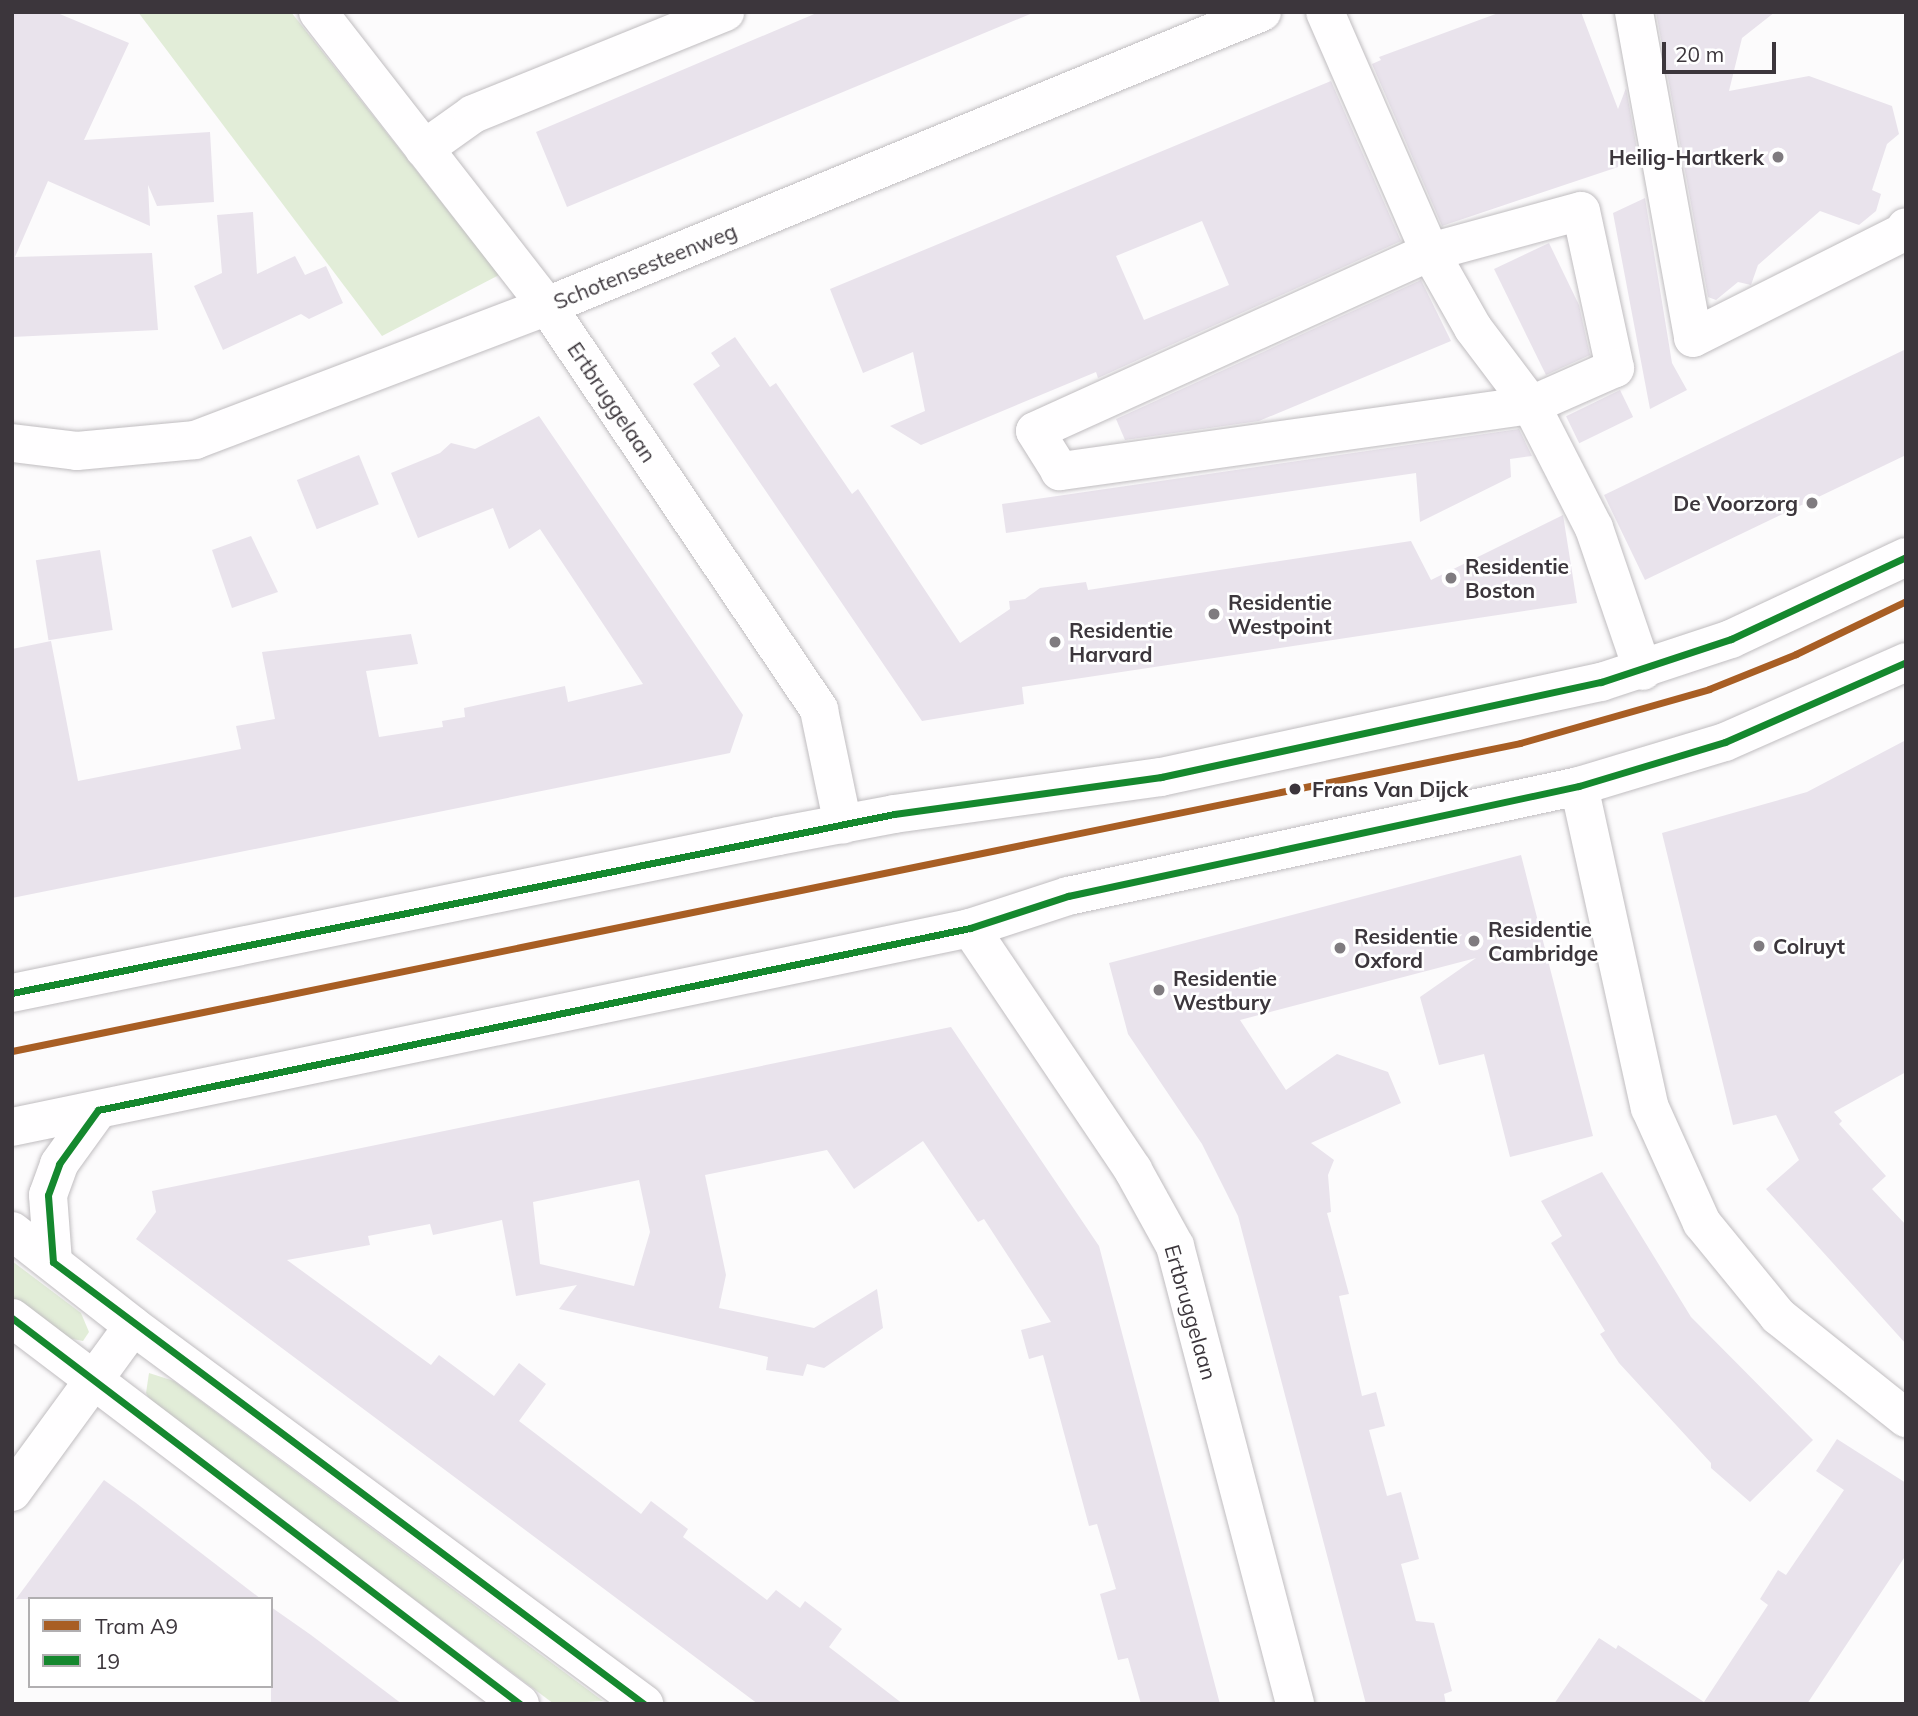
<!DOCTYPE html>
<html>
<head>
<meta charset="utf-8">
<style>
	body { margin:0 }
	#map { position:relative; width:1918px; height:1716px; overflow:hidden; background:#fcfbfc; font-family:Mulish,sans-serif }
	div>[style] { position:absolute }
	.green>* { inset:0; background:#e2edd8 }
	.building>* { inset:0; background:#e9e3ec; transform-origin:0 0 }
	.roads { filter:drop-shadow(0 0 2px #c0bdc0) drop-shadow(0 0 2px #c0bdc0) }
	.minor>* { height:38px; margin:-19px; padding:0 19px; transform-origin:19px; border-radius:19px; background:#fffeff }
	.bus-1>* { height:7px; margin:-3.5px; padding:0 3.5px; transform-origin:3.5px; border-radius:3.5px; background:#15882e }
	.tram-1>* { height:7px; margin:-3.5px; padding:0 3.5px; transform-origin:3.5px; border-radius:3.5px; background:#a85e24 }
	.dots>* { width:19px; height:19px; translate:-50% -50%; box-sizing:border-box; border:4px solid #fff; border-radius:50% }
	span { translate:-50% -50%; white-space:nowrap; text-align:center; line-height:1.15; -webkit-text-stroke:5px #fff; paint-order:stroke }
	.poi-label { font-size:21px; color:#3c363c; font-weight:700 }
	.right { translate:-100% -50%; text-align:right }
	.left { translate:0 -50%; text-align:left }
	.street-label { font-size:21px; color:#3c363c }
	.stop-label { font-size:21px; color:#3c363c; font-weight:700 }
	.frame { position:absolute; inset:0; border:14px solid #3c363c; pointer-events:none }
	.legend { position:absolute; left:28px; top:1597px; width:245px; height:91px; box-sizing:border-box; background:#fff; border:2px solid #b1afb1; margin:0; padding:9px 12px; list-style:none; font-size:21px; color:#3c363c }
	.legend li { display:flex; align-items:center; gap:14px; height:35px }
	.legend b { width:35px; border:2px solid #b1afb1 }
	.scale { position:absolute; left:1662px; top:42px; width:114px; height:32px; box-sizing:border-box; border:4px solid #3c363c; border-top:0; padding-left:9px; font-size:21px; line-height:24px; white-space:nowrap; color:#3c363c; -webkit-text-stroke:5px #fff; paint-order:stroke }
</style>
</head>
<body>
<div id="map">
	<div class="green">
		<i style="clip-path:polygon(138px 12px,291px 12px,499px 275px,382px 336px)"></i>
		<i style="clip-path:polygon(12px 1261px,81px 1313px,89px 1332px,83px 1341px,62px 1337px,12px 1298px)"></i>
		<i style="clip-path:polygon(149px 1373px,174px 1381px,603px 1701px,554px 1704px,152px 1403px,146px 1393px)"></i>
	</div>
	<div class="building">
		<i style="clip-path:polygon(12px 12px,55px 12px,129px 43px,84px 140px,210px 132px,214px 202px,157px 206px,148px 185px,150px 226px,48px 181px,15px 257px,152px 253px,158px 330px,12px 337px)"></i>
		<i style="clip-path:polygon(819px 12px,1035px 12px,567px 207px,536px 132px)"></i>
		<i style="clip-path:polygon(1501px 12px,1581px 12px,1618px 109px,1626px 88px,1639px 160px,1442px 226px,1372px 64px,1381px 60px,1379px 57px)"></i>
		<i style="clip-path:polygon(1656px 12px,1775px 12px,1742px 38px,1729px 91px,1809px 76px,1892px 106px,1899px 134px,1887px 144px,1872px 190px,1881px 194px,1876px 211px,1859px 225px,1820px 211px,1758px 265px,1751px 285px,1738px 282px,1716px 300px,1708px 297px)"></i>
		<i style="clip-path:polygon(evenodd,1331px 81px,1401px 241px,1098px 378px,1096px 372px,921px 445px,890px 426px,925px 411px,913px 352px,863px 373px,830px 289px,1331px 81px,1202px 221px,1229px 285px,1144px 320px,1116px 256px,1202px 221px)"></i>
		<i style="clip-path:polygon(1645px 198px,1672px 363px,1687px 390px,1650px 409px,1613px 213px)"></i>
		<i style="clip-path:polygon(253px 212px,257px 274px,295px 256px,305px 275px,326px 266px,343px 303px,309px 319px,301px 314px,223px 350px,194px 286px,222px 273px,217px 215px)"></i>
		<i style="clip-path:polygon(1549px 243px,1579px 305px,1590px 355px,1546px 375px,1494px 269px)"></i>
		<i style="clip-path:polygon(1421px 280px,1451px 341px,1259px 421px,1125px 440px,1116px 419px)"></i>
		<i style="clip-path:polygon(735px 337px,770px 387px,776px 383px,852px 494px,858px 489px,960px 643px,1010px 609px,1009px 601px,1025px 599px,1040px 588px,1086px 582px,1088px 590px,1411px 541px,1431px 580px,1563px 515px,1577px 603px,1022px 687px,1024px 704px,922px 721px,693px 384px,720px 366px,711px 353px)"></i>
		<i style="clip-path:polygon(1906px 349px,1906px 455px,1645px 580px,1604px 495px)"></i>
		<i style="left:1620px;top:390px;width:30px;height:60px;rotate:64deg"></i>
		<i style="clip-path:polygon(539px 416px,743px 715px,730px 753px,12px 898px,12px 649px,51px 641px,78px 781px,241px 749px,236px 726px,275px 719px,262px 652px,411px 634px,418px 664px,366px 671px,379px 737px,443px 727px,442px 721px,465px 717px,464px 708px,565px 686px,568px 702px,643px 684px,540px 529px,509px 549px,493px 508px,418px 538px,391px 473px,440px 453px,451px 443px,475px 449px)"></i>
		<i style="clip-path:polygon(1519px 429px,1532px 456px,1510px 459px,1511px 477px,1420px 522px,1416px 473px,1006px 533px,1002px 504px)"></i>
		<i style="left:359px;top:455px;width:53px;height:67px;rotate:68deg"></i>
		<i style="clip-path:polygon(251px 536px,278px 592px,232px 608px,212px 550px)"></i>
		<i style="left:100px;top:550px;width:81px;height:65px;rotate:81deg"></i>
		<i style="clip-path:polygon(1906px 740px,1906px 1072px,1834px 1112px,1842px 1121px,1839px 1124px,1886px 1176px,1872px 1189px,1906px 1225px,1906px 1344px,1766px 1189px,1799px 1160px,1776px 1115px,1733px 1125px,1662px 833px,1807px 792px)"></i>
		<i style="clip-path:polygon(1521px 855px,1593px 1136px,1510px 1157px,1484px 1054px,1439px 1065px,1420px 997px,1476px 958px,1240px 1020px,1286px 1090px,1337px 1054px,1388px 1072px,1401px 1103px,1311px 1143px,1334px 1160px,1328px 1175px,1331px 1212px,1327px 1213px,1349px 1294px,1339px 1296px,1362px 1396px,1376px 1392px,1385px 1426px,1369px 1430px,1387px 1496px,1401px 1492px,1419px 1559px,1401px 1564px,1416px 1621px,1434px 1623px,1452px 1691px,1444px 1694px,1446px 1704px,1366px 1704px,1238px 1216px,1202px 1144px,1128px 1034px,1109px 963px)"></i>
		<i style="clip-path:polygon(evenodd,951px 1027px,1099px 1246px,1220px 1704px,1141px 1704px,1128px 1658px,1118px 1660px,1100px 1594px,1116px 1589px,1097px 1524px,1089px 1526px,1043px 1355px,1029px 1359px,1021px 1330px,1051px 1322px,984px 1219px,978px 1222px,923px 1141px,854px 1189px,827px 1150px,705px 1175px,726px 1275px,719px 1308px,814px 1328px,877px 1289px,883px 1328px,824px 1368px,807px 1364px,803px 1376px,766px 1370px,768px 1357px,559px 1309px,577px 1285px,516px 1296px,502px 1220px,433px 1235px,430px 1224px,368px 1236px,370px 1245px,287px 1260px,431px 1365px,439px 1355px,494px 1396px,519px 1363px,546px 1384px,519px 1421px,641px 1514px,651px 1501px,688px 1529px,683px 1537px,767px 1600px,776px 1590px,800px 1608px,805px 1601px,842px 1629px,829px 1647px,903px 1704px,758px 1704px,136px 1239px,156px 1212px,152px 1191px,951px 1027px,639px 1180px,650px 1232px,634px 1286px,540px 1264px,533px 1202px,639px 1180px)"></i>
		<i style="clip-path:polygon(1602px 1172px,1691px 1317px,1813px 1440px,1750px 1502px,1711px 1468px,1711px 1463px,1619px 1363px,1600px 1334px,1605px 1331px,1551px 1243px,1562px 1236px,1541px 1201px)"></i>
		<i style="clip-path:polygon(1837px 1439px,1906px 1483px,1906px 1555px,1807px 1704px,1554px 1704px,1599px 1638px,1616px 1649px,1618px 1645px,1704px 1702px,1768px 1605px,1760px 1599px,1778px 1570px,1786px 1575px,1844px 1490px,1816px 1471px)"></i>
		<i style="clip-path:polygon(104px 1480px,136px 1503px,261px 1599px,16px 1599px)"></i>
		<i style="clip-path:polygon(271px 1607px,311px 1635px,402px 1704px,271px 1704px)"></i>
	</div>
	<div class="roads">
		<div class="minor">
			<i style="left:318px;top:12px;width:373px;rotate:52.1deg"></i>
			<i style="left:547px;top:306px;width:487px;rotate:56deg"></i>
			<i style="left:819px;top:710px;width:117px;rotate:78.2deg"></i>
			<i style="left:1325px;top:12px;width:262px;rotate:66.4deg"></i>
			<i style="left:1430px;top:252px;width:87px;rotate:60.5deg"></i>
			<i style="left:1473px;top:328px;width:96px;rotate:53deg"></i>
			<i style="left:1531px;top:405px;width:138px;rotate:62.9deg"></i>
			<i style="left:1594px;top:528px;width:151px;rotate:71.1deg"></i>
			<i style="left:1634px;top:12px;width:331px;rotate:79.7deg"></i>
			<i style="left:1693px;top:338px;width:236px;rotate:-26.7deg"></i>
			<i style="left:1904px;top:232px;width:5px;rotate:-68deg"></i>
			<i style="left:424px;top:149px;width:60px;rotate:-35.5deg"></i>
			<i style="left:473px;top:114px;width:272px;rotate:-22deg"></i>
			<i style="left:1581px;top:211px;width:161px;rotate:77.8deg"></i>
			<i style="left:1615px;top:368px;width:92px;rotate:156.2deg"></i>
			<i style="left:1531px;top:405px;width:476px;rotate:172deg"></i>
			<i style="left:1060px;top:471px;width:47px;rotate:-122deg"></i>
			<i style="left:1035px;top:431px;width:434px;rotate:-24.4deg"></i>
			<i style="left:1430px;top:252px;width:156px;rotate:-15.2deg"></i>
			<i style="left:12px;top:443px;width:65px;rotate:7deg"></i>
			<i style="left:77px;top:451px;width:119px;rotate:-5.3deg"></i>
			<i style="left:195px;top:440px;width:377px;rotate:-20.8deg"></i>
			<i style="left:547px;top:306px;width:773px;rotate:-22.35deg"></i>
			<i style="left:1579px;top:786px;width:330px;rotate:77.6deg"></i>
			<i style="left:1650px;top:1108px;width:126px;rotate:65.7deg"></i>
			<i style="left:1702px;top:1223px;width:120px;rotate:50.7deg"></i>
			<i style="left:1778px;top:1316px;width:164px;rotate:38.6deg"></i>
			<i style="left:970px;top:928px;width:292px;rotate:56deg"></i>
			<i style="left:1133px;top:1170px;width:87px;rotate:61.1deg"></i>
			<i style="left:1175px;top:1246px;width:473px;rotate:75.3deg"></i>
			<i style="left:12px;top:993px;width:782px;rotate:-11.58deg"></i>
			<i style="left:778px;top:836px;width:118px;rotate:-10.7deg"></i>
			<i style="left:894px;top:814px;width:270px;rotate:-7.9deg"></i>
			<i style="left:1161px;top:777px;width:450px;rotate:-12.2deg"></i>
			<i style="left:1601px;top:682px;width:137px;rotate:-18.3deg"></i>
			<i style="left:1731px;top:639px;width:193px;rotate:-25.1deg"></i>
			<i style="left:12px;top:1127px;width:978px;rotate:-11.73deg"></i>
			<i style="left:970px;top:928px;width:103px;rotate:-18.1deg"></i>
			<i style="left:1068px;top:896px;width:523px;rotate:-12.15deg"></i>
			<i style="left:1579px;top:786px;width:152px;rotate:-16.8deg"></i>
			<i style="left:1725px;top:742px;width:198px;rotate:-23.8deg"></i>
			<i style="left:12px;top:1231px;width:154px;rotate:38.1deg"></i>
			<i style="left:133px;top:1326px;width:636px;rotate:36.49deg"></i>
			<i style="left:53px;top:1262px;width:67px;rotate:-94.3deg"></i>
			<i style="left:48px;top:1195px;width:33px;rotate:-70deg"></i>
			<i style="left:59px;top:1164px;width:67px;rotate:-54.2deg"></i>
			<i style="left:12px;top:1318px;width:638px;rotate:37.23deg"></i>
			<i style="left:12px;top:1492px;width:205px;rotate:-53.9deg"></i>
		</div>
	</div>
	<div class="bus-1">
		<i style="left:12px;top:993px;width:900px;rotate:-11.47deg"></i>
		<i style="left:894px;top:814px;width:270px;rotate:-7.9deg"></i>
		<i style="left:1161px;top:777px;width:450px;rotate:-12.2deg"></i>
		<i style="left:1601px;top:682px;width:137px;rotate:-18.3deg"></i>
		<i style="left:1731px;top:639px;width:193px;rotate:-25.1deg"></i>
		<i style="left:12px;top:1318px;width:638px;rotate:37.23deg"></i>
		<i style="left:644px;top:1704px;width:738px;rotate:-143.21deg"></i>
		<i style="left:53px;top:1262px;width:67px;rotate:-94.3deg"></i>
		<i style="left:48px;top:1195px;width:33px;rotate:-70deg"></i>
		<i style="left:59px;top:1164px;width:67px;rotate:-54.2deg"></i>
		<i style="left:98px;top:1110px;width:891px;rotate:-11.79deg"></i>
		<i style="left:970px;top:928px;width:103px;rotate:-18.1deg"></i>
		<i style="left:1068px;top:896px;width:523px;rotate:-12.15deg"></i>
		<i style="left:1579px;top:786px;width:152px;rotate:-16.8deg"></i>
		<i style="left:1725px;top:742px;width:198px;rotate:-23.8deg"></i>
	</div>
	<div class="tram-1">
		<i style="left:12px;top:1051px;width:1539px;rotate:-11.54deg"></i>
		<i style="left:1520px;top:743px;width:197px;rotate:-15.9deg"></i>
		<i style="left:1709px;top:689px;width:94px;rotate:-21.9deg"></i>
		<i style="left:1796px;top:654px;width:122px;rotate:-25.7deg"></i>
	</div>
	<div class="dots">
		<i style="left:1778px;top:157px;background:#7f7b7f"></i>
		<i style="left:1812px;top:503px;background:#7f7b7f"></i>
		<i style="left:1451px;top:578px;background:#7f7b7f"></i>
		<i style="left:1214px;top:614px;background:#7f7b7f"></i>
		<i style="left:1055px;top:642px;background:#7f7b7f"></i>
		<i style="left:1295px;top:789px;background:#3c363c"></i>
		<i style="left:1474px;top:941px;background:#7f7b7f"></i>
		<i style="left:1759px;top:946px;background:#7f7b7f"></i>
		<i style="left:1340px;top:948px;background:#7f7b7f"></i>
		<i style="left:1159px;top:990px;background:#7f7b7f"></i>
	</div>
	<div class="poi-label">
		<span class="right" style="left:1764px;top:157px">Heilig-Hartkerk</span>
		<span class="right" style="left:1798px;top:503px">De Voorzorg</span>
		<span class="left" style="left:1465px;top:578px">Residentie<br>Boston</span>
		<span class="left" style="left:1228px;top:614px">Residentie<br>Westpoint</span>
		<span class="left" style="left:1069px;top:642px">Residentie<br>Harvard</span>
		<span class="left" style="left:1488px;top:941px">Residentie<br>Cambridge</span>
		<span class="left" style="left:1354px;top:948px">Residentie<br>Oxford</span>
		<span class="left" style="left:1773px;top:946px">Colruyt</span>
		<span class="left" style="left:1173px;top:990px">Residentie<br>Westbury</span>
	</div>
	<div class="street-label">
		<span style="left:645px;top:266px;rotate:-22deg">Schotensesteenweg</span>
		<span style="left:612px;top:402px;rotate:56deg">Ertbruggelaan</span>
		<span style="left:1191px;top:1312px;rotate:74deg">Ertbruggelaan</span>
	</div>
	<div class="stop-label">
		<span class="left" style="left:1312px;top:789px">Frans Van Dijck</span>
	</div>
	<div class="frame"></div>
	<ul class="legend">
	<li><b style="height:9px;background:#a85e24"></b>Tram A9</li>
	<li><b style="height:9px;background:#15882e"></b>19</li>
	</ul>
	<div class="scale">20 m</div>
</div>
</body>
</html>
